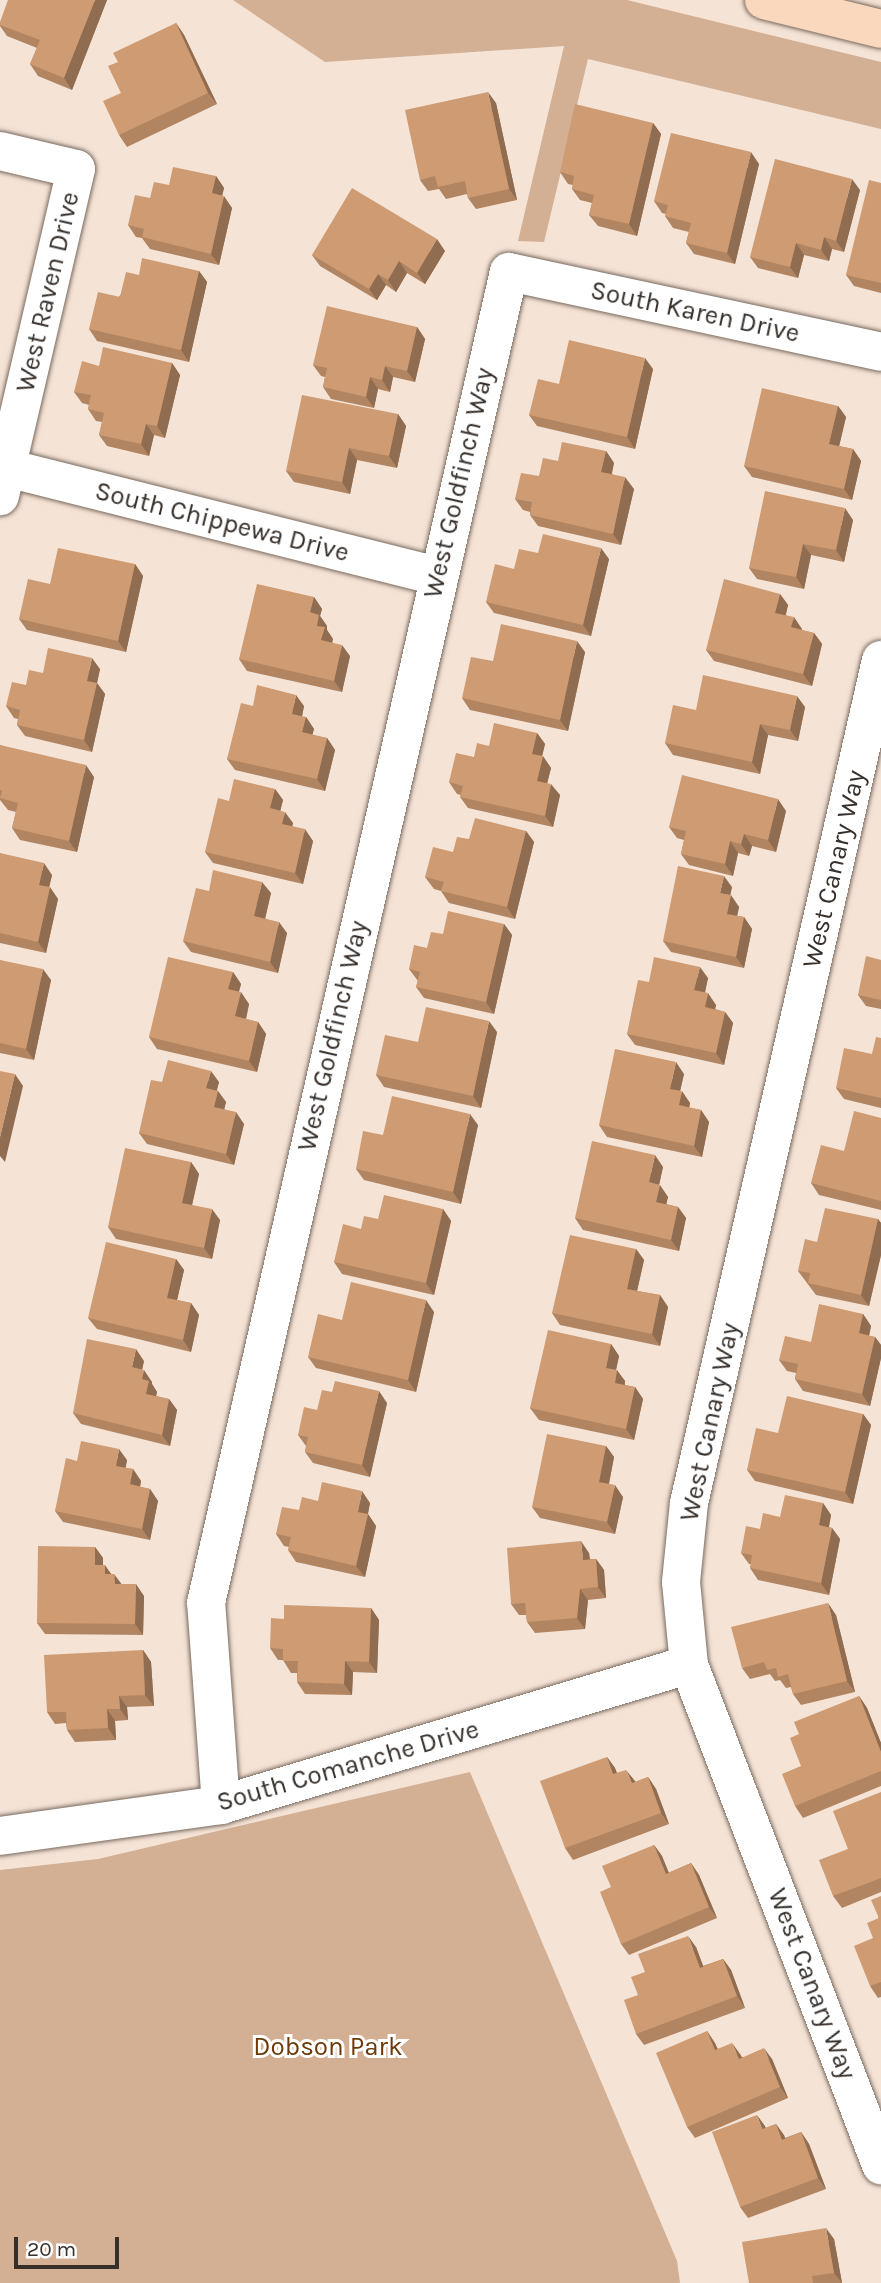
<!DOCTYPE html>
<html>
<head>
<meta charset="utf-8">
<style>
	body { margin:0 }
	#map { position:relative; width:881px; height:2283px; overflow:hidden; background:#f5e3d6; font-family:Karla,sans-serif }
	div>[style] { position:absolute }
	.green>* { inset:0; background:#d3af93 }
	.roads { filter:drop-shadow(0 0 2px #796a5e) drop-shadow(0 0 2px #796a5e) }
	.minor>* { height:38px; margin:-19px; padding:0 19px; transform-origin:19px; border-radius:19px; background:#fff }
	.major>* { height:38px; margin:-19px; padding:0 19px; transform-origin:19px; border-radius:19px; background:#fad8be }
	.wall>* { inset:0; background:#b18562 }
	.shaded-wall>* { inset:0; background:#906c50 }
	.building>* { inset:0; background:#ce9b72 }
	span { translate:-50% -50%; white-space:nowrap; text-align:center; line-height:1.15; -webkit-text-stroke:6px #fff; paint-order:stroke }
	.street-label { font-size:26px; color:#362f2a }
	.park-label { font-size:26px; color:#6b3a08 }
	.scale { position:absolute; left:14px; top:2237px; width:105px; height:32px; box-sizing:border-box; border:4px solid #362f2a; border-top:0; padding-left:9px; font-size:21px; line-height:24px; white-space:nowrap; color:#362f2a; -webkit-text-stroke:5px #fff; paint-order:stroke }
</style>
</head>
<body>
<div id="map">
	<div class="green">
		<i style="clip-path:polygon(233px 0,627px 0,881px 62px,881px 129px,588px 59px,544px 242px,518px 241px,564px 46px,325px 62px)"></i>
		<i style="clip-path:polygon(470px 1772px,677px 2261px,680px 2283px,0 2283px,0 1870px,98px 1859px)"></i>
	</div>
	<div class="roads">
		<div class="minor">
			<i style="left:0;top:151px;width:78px;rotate:13.3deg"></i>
			<i style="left:76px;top:169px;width:336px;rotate:103.1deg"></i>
			<i style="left:7px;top:468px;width:443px;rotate:14.1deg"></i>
			<i style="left:881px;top:660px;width:865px;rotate:102.83deg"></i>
			<i style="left:689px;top:1503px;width:79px;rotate:95.8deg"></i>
			<i style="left:681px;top:1582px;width:83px;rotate:84.5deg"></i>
			<i style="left:689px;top:1665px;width:536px;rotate:68.99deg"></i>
			<i style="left:221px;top:1805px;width:203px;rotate:-94.2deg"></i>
			<i style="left:206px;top:1603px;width:1365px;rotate:-77.18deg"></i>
			<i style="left:509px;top:272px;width:381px;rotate:12.1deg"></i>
			<i style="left:0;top:1836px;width:223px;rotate:-8deg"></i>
			<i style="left:221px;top:1805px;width:488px;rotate:-16.7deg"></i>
		</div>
		<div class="major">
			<i style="left:764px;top:0;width:121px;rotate:13.9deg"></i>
		</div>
	</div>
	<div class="wall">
		<i style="clip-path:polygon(107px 0,72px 90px,38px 76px,30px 64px,37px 48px,7px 36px,0 26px,0 22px)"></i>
		<i style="clip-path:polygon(176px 23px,184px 35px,217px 104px,127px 147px,119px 135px,121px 93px,118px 62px)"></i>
		<i style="clip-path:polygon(496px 103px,517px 200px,476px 209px,468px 198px,467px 194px,446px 199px,439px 189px,428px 191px,420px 180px)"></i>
		<i style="clip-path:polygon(653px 123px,661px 134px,637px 236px,598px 226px,589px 215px,592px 203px,580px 200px,572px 189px,573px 185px,568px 184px,560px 172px)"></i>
		<i style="clip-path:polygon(759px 164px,735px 264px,694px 254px,686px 243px,689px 232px,673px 228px,665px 216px,666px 214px,662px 213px,654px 201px)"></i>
		<i style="clip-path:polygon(216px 176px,224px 188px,222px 196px,232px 208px,219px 265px,150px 249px,142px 238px,136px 237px,128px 225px,150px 198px,169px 185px)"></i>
		<i style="clip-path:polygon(881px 183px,881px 293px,854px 286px,846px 275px)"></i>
		<i style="clip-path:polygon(860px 190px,844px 252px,832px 249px,829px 261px,804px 255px,798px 278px,758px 268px,750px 257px)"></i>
		<i style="clip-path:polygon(445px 251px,425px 284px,407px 273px,396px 292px,386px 285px,377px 300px,320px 266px,312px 255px)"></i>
		<i style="clip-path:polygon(199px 271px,207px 282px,189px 362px,97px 341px,89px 329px,139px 275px)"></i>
		<i style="clip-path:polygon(417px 327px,425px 339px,415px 382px,393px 377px,390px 392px,378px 389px,374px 408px,331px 399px,323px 387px,325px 377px,321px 376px,313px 365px)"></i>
		<i style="clip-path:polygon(172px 363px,180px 375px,165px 438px,154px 435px,149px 456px,107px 446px,99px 435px,102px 422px,96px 421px,88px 409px,89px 405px,82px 403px,74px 392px,99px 366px)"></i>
		<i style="clip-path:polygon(653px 369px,635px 449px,537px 426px,529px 415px,559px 384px)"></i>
		<i style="clip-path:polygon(838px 406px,846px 417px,839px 446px,853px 449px,861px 461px,852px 500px,752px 477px,744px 466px)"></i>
		<i style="clip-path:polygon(398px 414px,406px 426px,397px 468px,357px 460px,350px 494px,294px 482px,286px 471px)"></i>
		<i style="clip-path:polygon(606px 451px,614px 463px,612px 474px,634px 489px,621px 545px,538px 526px,530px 515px,530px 512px,523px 510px,515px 499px,539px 476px,558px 461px)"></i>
		<i style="clip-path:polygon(853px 520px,844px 562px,811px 555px,804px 589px,757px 579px,749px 568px)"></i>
		<i style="clip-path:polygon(538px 553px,609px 559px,591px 636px,494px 613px,486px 602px,514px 569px)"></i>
		<i style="clip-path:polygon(135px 564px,143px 576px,126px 652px,27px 630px,19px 619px,50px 584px)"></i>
		<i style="clip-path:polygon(780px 594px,788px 605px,786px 615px,802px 629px,801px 630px,814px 633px,822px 644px,812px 686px,714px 661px,706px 650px)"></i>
		<i style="clip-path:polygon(314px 597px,322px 609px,320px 616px,327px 626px,327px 630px,333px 639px,332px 642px,350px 656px,342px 692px,247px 671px,239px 659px)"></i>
		<i style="clip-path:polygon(585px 652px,568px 731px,470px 710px,462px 698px)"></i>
		<i style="clip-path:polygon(100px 669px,97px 683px,105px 694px,92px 752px,25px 736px,17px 725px,18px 719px,14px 718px,6px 706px,26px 685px,43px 673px)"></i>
		<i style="clip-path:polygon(253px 706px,304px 706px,302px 717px,306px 717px,314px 729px,312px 735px,327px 738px,335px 750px,325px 791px,235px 770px,227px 759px)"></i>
		<i style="clip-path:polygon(805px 707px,798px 741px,768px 735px,760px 774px,673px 755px,665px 743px)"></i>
		<i style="clip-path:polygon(537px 733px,545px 744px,542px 756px,551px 768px,547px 783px,560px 795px,553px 827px,468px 808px,460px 797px,461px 795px,457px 794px,449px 782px,474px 757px,489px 746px)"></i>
		<i style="clip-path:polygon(0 745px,94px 777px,77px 852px,20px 840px,12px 828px,16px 812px,8px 810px,0 800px)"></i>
		<i style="clip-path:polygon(275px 789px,283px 800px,280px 811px,293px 823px,292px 826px,313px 841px,303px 884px,213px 863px,205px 852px,229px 801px)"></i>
		<i style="clip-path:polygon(786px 811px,776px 852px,752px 846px,749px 856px,738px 853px,733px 876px,689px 865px,681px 854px,684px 840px,677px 838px,669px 827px)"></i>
		<i style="clip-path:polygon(526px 831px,534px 842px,515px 919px,449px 903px,441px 891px,434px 889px,425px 877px,453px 852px,469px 839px)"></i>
		<i style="clip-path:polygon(0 853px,52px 875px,49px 887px,58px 899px,46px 953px,0 943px)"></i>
		<i style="clip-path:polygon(732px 887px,730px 895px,739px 907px,737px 916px,744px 917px,752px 929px,744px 968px,671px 952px,663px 941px)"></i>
		<i style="clip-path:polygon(209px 891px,271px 893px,265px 918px,287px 933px,278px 973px,191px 952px,183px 941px)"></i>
		<i style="clip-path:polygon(504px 924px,512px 935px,494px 1014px,424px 998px,416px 987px,418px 981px,409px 969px,427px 948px,443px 934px)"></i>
		<i style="clip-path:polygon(0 960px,51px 980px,34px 1060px,0 1053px)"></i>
		<i style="clip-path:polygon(881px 960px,881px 1009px,866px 1006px,858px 995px)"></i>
		<i style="clip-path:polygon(233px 972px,241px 984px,239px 992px,249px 1004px,246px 1019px,258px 1022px,266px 1034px,257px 1072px,157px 1049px,149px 1037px)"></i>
		<i style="clip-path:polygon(708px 978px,705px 992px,716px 1005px,715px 1009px,725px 1012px,733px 1023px,724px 1065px,635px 1045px,627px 1034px,649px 982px)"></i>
		<i style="clip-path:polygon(497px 1032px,481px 1108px,384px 1087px,376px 1075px)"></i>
		<i style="clip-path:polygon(881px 1038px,881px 1108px,844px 1099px,836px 1088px,872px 1054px)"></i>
		<i style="clip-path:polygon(684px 1074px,680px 1091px,690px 1103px,689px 1108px,701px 1110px,709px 1122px,702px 1157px,607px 1137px,599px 1125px)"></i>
		<i style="clip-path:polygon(162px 1082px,219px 1082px,217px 1090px,226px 1102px,224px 1109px,244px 1124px,234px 1165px,147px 1144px,139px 1133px)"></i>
		<i style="clip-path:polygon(881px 1118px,881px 1210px,819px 1195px,811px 1183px,844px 1151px)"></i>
		<i style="clip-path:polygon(478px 1125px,461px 1204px,364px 1180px,356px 1169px,383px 1135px)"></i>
		<i style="clip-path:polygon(191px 1162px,199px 1174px,192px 1205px,220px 1220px,212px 1259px,116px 1239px,108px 1227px)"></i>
		<i style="clip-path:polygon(663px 1167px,659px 1185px,668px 1197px,666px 1204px,678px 1207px,686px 1218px,679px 1251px,583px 1230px,575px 1218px)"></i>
		<i style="clip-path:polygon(443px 1209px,451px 1221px,434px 1295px,342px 1274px,334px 1262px,361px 1229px,378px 1219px)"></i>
		<i style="clip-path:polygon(878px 1219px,881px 1223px,881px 1255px,869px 1306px,816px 1295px,798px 1271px,817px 1242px)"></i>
		<i style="clip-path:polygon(636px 1249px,644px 1260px,637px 1291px,660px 1295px,668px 1307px,660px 1346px,560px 1325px,552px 1313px)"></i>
		<i style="clip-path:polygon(176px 1259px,184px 1270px,177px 1300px,191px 1303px,199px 1315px,191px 1352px,97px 1329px,88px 1318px)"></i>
		<i style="clip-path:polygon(434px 1312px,416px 1392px,316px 1368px,308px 1357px,342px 1320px)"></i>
		<i style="clip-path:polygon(863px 1314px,871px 1326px,869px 1336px,875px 1337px,881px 1345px,881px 1358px,870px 1406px,803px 1391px,795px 1379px,796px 1373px,787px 1371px,779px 1360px,811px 1342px)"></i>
		<i style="clip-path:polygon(611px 1344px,619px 1356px,616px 1370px,625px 1381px,625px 1385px,635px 1387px,643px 1399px,634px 1440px,539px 1420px,530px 1408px)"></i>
		<i style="clip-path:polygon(144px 1361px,142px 1370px,152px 1382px,152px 1384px,157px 1392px,156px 1396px,169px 1399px,177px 1410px,170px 1446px,81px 1424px,73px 1413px)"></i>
		<i style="clip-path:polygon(387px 1403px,370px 1477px,313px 1463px,305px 1452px,306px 1446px,298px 1435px,317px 1410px)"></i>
		<i style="clip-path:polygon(863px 1414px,871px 1425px,853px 1504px,755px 1481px,747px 1470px,778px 1433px)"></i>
		<i style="clip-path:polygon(606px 1446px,614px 1457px,609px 1484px,623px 1497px,615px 1534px,540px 1518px,532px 1507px)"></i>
		<i style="clip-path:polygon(127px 1460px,125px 1468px,133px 1469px,141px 1481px,140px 1487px,150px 1489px,158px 1501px,150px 1540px,63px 1522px,55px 1511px,77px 1461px)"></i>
		<i style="clip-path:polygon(318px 1501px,370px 1503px,368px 1514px,376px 1526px,365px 1577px,296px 1562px,288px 1550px,289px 1547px,284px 1546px,276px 1534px,299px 1510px)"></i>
		<i style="clip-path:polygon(823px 1503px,831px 1515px,829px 1527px,832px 1528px,840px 1539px,829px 1595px,758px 1580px,750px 1568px,751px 1564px,749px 1564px,741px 1553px,760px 1529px,780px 1517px)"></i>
		<i style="clip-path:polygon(95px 1547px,103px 1558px,103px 1565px,121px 1584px,144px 1596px,143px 1635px,45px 1634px,37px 1623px)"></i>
		<i style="clip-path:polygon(589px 1553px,590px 1559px,596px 1559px,604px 1570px,606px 1598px,588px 1600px,585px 1629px,535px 1633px,527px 1622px,526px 1615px,519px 1615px,511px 1604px)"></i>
		<i style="clip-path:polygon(371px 1608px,379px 1620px,377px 1673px,353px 1672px,352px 1695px,305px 1694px,297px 1682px,297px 1673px,291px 1673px,283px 1660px,278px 1660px,270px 1648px,284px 1619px)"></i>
		<i style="clip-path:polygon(836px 1615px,855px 1692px,801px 1705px,793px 1694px,791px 1687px,786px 1688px,780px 1680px,775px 1681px,770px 1674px,750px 1679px,742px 1668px)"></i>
		<i style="clip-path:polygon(143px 1650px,151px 1662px,154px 1706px,127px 1707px,128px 1720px,115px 1721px,116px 1740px,75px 1742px,67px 1730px,66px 1723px,55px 1724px,47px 1712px)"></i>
		<i style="clip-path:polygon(859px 1696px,867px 1708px,881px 1743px,881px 1786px,803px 1818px,795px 1806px,801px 1766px,799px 1734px)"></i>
		<i style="clip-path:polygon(607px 1757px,615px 1768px,617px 1773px,635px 1782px,648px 1777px,656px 1789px,669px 1824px,573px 1860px,565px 1848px)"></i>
		<i style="clip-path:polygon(881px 1792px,881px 1892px,842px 1908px,833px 1896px,848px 1849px)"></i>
		<i style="clip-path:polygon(654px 1845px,662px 1856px,668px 1873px,691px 1863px,699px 1875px,717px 1918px,629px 1955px,621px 1944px,611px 1887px)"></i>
		<i style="clip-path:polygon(881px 1896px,881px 1997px,878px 1998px,870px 1986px)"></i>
		<i style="clip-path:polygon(696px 1947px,703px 1966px,723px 1959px,731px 1970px,745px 2008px,644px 2045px,636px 2034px,638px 1995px,645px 1972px)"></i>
		<i style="clip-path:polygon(707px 2031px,718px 2049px,740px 2054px,742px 2057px,772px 2059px,788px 2098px,695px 2138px,687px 2127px)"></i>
		<i style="clip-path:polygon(776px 2124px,785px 2138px,801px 2132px,809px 2144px,826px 2189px,748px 2218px,740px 2207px,766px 2128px)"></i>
		<i style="clip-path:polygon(834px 2239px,842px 2283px,749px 2283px)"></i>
	</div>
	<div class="shaded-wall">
		<i style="clip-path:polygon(95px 0,107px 0,72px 90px,64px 78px)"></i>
		<i style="clip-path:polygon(176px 23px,184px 35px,217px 104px,208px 93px)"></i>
		<i style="clip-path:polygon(488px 92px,496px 103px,517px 200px,509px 189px)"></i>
		<i style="clip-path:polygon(653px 123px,661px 134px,637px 236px,629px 224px)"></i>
		<i style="clip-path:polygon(751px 152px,759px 164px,735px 264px,727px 253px)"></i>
		<i style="clip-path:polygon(216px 176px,224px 188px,220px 204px,212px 193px)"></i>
		<i style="clip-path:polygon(852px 179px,860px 190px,844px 252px,836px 241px)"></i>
		<i style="clip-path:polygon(224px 196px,232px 208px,219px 265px,211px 254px)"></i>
		<i style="clip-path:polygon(824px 237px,832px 249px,829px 261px,821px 250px)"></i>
		<i style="clip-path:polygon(437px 239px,445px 251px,425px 284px,417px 273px)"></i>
		<i style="clip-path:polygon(796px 243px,804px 255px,798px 278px,790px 267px)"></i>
		<i style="clip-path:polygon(399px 261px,407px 273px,396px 292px,388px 280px)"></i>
		<i style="clip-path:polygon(199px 271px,207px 282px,189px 362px,181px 350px)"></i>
		<i style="clip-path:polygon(378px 274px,386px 285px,377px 300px,369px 289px)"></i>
		<i style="clip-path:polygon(417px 327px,425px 339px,415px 382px,407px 371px)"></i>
		<i style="clip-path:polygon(645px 358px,653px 369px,635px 449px,627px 437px)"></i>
		<i style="clip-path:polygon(172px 363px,180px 375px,165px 438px,157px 426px)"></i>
		<i style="clip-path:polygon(385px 366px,393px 377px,390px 392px,382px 380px)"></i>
		<i style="clip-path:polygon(370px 377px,378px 389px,374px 408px,366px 397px)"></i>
		<i style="clip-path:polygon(838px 406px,846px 417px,837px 455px,829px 444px)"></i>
		<i style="clip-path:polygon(398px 414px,406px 426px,397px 468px,389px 456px)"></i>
		<i style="clip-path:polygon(146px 424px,154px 435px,149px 456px,141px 444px)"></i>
		<i style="clip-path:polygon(349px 448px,357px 460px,350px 494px,342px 482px)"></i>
		<i style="clip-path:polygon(853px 449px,861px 461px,852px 500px,844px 489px)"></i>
		<i style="clip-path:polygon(606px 451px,614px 463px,609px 483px,601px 472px)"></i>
		<i style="clip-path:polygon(625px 477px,634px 489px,621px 545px,613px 534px)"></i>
		<i style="clip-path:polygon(845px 508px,853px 520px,844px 562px,836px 550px)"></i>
		<i style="clip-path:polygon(803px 544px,811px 555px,804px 589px,796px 577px)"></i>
		<i style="clip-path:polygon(601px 548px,609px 559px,591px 636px,583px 625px)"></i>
		<i style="clip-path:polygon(135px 564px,143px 576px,126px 652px,118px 641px)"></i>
		<i style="clip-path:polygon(780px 594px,788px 605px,783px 624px,775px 613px)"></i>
		<i style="clip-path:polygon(314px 597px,322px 609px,320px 616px,327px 626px,327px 630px,333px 639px,330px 652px,321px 640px,317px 626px,310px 612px)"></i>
		<i style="clip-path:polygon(794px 617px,802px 629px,799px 639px,791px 627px)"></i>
		<i style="clip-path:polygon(814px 633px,822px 644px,812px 686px,803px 674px)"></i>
		<i style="clip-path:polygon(577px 641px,585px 652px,568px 731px,560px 720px)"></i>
		<i style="clip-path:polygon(342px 645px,350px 656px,342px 692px,334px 681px)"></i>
		<i style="clip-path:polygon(92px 658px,100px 669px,97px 683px,105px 694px,92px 752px,84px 740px,87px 681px)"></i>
		<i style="clip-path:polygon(296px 695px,304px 706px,300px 726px,292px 714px)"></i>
		<i style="clip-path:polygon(797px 696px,805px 707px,798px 741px,790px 730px)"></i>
		<i style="clip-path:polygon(306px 717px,314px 729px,310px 744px,302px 732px)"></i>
		<i style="clip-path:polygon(760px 724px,768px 735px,760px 774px,752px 762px)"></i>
		<i style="clip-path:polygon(537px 733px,545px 744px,540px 765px,532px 754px)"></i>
		<i style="clip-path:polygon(327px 738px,335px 750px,325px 791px,317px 779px)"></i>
		<i style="clip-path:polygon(543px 756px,551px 768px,545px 792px,537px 781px)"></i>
		<i style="clip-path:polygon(86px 765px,94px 777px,77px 852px,69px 841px)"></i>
		<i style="clip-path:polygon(551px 784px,560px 795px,553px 827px,545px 816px)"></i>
		<i style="clip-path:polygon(275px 789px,283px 800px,278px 820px,270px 808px)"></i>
		<i style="clip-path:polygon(778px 799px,786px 811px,776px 852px,768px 840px)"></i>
		<i style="clip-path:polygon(285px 812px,293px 823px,290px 835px,282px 824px)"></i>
		<i style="clip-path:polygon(305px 829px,313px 841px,303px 884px,295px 873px)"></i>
		<i style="clip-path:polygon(526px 831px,534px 842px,515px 919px,507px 907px)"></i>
		<i style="clip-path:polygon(744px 834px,752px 846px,749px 856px,741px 844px)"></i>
		<i style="clip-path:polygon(730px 841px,738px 853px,733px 876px,725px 864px)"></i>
		<i style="clip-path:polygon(44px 863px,52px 875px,47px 896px,39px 885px)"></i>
		<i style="clip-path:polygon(724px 876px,732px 887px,728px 905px,720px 893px)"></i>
		<i style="clip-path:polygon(262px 882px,271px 893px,263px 928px,254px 916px)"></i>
		<i style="clip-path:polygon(50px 887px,58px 899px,46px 953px,38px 942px)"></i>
		<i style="clip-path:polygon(731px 895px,739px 907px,735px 926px,727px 914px)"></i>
		<i style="clip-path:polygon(744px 917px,752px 929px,744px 968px,736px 957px)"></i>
		<i style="clip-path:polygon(279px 922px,287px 933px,278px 973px,270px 962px)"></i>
		<i style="clip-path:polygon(504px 924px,512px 935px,494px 1014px,486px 1002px)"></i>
		<i style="clip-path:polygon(700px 967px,708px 978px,703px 1002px,694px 990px)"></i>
		<i style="clip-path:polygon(43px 969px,51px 980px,34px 1060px,26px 1049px)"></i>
		<i style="clip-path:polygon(233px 972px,241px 984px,236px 1001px,228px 989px)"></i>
		<i style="clip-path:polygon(241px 992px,249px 1004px,244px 1028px,235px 1016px)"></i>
		<i style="clip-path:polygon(708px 993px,716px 1005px,713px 1019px,705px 1007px)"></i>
		<i style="clip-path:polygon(725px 1012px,733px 1023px,724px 1065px,716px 1053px)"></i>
		<i style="clip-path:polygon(489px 1021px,497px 1032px,481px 1108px,473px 1096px)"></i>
		<i style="clip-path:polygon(258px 1022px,266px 1034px,257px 1072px,249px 1061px)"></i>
		<i style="clip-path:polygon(676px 1062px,684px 1074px,678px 1100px,670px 1089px)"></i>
		<i style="clip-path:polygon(211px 1071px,219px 1082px,214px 1099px,206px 1088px)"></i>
		<i style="clip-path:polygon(15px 1074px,23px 1086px,5px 1162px,0 1156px,0 1137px)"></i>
		<i style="clip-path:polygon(218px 1091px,226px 1102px,222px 1119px,214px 1107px)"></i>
		<i style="clip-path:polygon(682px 1091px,690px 1103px,687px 1117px,679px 1105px)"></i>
		<i style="clip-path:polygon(701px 1110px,709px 1122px,702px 1157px,694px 1146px)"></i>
		<i style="clip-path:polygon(236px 1112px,244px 1124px,234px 1165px,226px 1154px)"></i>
		<i style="clip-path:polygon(470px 1114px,478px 1125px,461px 1204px,453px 1192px)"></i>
		<i style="clip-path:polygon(655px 1155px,663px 1167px,657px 1194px,649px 1182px)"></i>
		<i style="clip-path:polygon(191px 1162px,199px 1174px,190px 1214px,182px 1203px)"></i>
		<i style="clip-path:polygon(660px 1185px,668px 1197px,664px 1214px,656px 1202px)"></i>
		<i style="clip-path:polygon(678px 1207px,686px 1218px,679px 1251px,671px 1240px)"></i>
		<i style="clip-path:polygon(212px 1209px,220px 1220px,212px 1259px,204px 1248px)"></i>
		<i style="clip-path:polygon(443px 1209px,451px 1221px,434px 1295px,426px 1283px)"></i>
		<i style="clip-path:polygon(878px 1219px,881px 1223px,881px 1255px,869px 1306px,861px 1295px)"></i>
		<i style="clip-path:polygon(636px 1249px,644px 1260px,635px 1300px,627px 1289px)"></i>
		<i style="clip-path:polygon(176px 1259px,184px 1270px,175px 1309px,167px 1298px)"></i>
		<i style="clip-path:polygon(660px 1295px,668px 1307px,660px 1346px,652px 1334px)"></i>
		<i style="clip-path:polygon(426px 1300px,434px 1312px,416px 1392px,408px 1380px)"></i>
		<i style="clip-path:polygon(191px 1303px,199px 1315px,191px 1352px,183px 1340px)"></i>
		<i style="clip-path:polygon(863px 1314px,871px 1326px,867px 1345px,859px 1333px)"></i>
		<i style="clip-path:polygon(875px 1337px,881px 1345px,881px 1358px,870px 1406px,862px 1394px)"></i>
		<i style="clip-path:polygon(611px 1344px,619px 1356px,614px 1379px,606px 1368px)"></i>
		<i style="clip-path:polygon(136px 1349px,144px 1361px,140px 1379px,132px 1367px)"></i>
		<i style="clip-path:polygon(144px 1370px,152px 1382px,152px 1384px,157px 1392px,154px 1405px,146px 1394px,142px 1379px)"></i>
		<i style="clip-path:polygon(617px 1370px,625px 1381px,623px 1394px,615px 1383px)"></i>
		<i style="clip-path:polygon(635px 1387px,643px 1399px,634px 1440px,626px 1429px)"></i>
		<i style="clip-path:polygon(379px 1391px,387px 1403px,370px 1477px,362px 1465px)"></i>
		<i style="clip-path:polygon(169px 1399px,177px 1410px,170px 1446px,162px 1435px)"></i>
		<i style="clip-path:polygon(863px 1414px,871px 1425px,853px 1504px,845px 1492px)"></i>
		<i style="clip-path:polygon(606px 1446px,614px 1457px,607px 1493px,599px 1482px)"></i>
		<i style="clip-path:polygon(119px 1449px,127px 1460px,124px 1478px,116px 1466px)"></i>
		<i style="clip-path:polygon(133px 1469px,141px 1481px,138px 1496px,130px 1484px)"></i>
		<i style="clip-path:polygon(615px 1485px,623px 1497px,615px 1534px,607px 1522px)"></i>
		<i style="clip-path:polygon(150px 1489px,158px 1501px,150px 1540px,142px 1529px)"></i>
		<i style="clip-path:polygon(362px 1491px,370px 1503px,366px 1523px,358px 1512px)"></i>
		<i style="clip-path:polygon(823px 1503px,831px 1515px,827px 1537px,819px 1525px)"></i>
		<i style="clip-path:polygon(368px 1514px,376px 1526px,365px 1577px,356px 1566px)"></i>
		<i style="clip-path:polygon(832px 1528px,840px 1539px,829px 1595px,821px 1583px)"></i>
		<i style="clip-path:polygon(581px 1541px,589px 1553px,591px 1571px,583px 1560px)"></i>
		<i style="clip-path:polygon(95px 1547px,103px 1558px,103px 1576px,95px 1565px)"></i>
		<i style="clip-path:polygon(596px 1559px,604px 1570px,606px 1598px,598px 1587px)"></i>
		<i style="clip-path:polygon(105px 1565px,113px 1577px,105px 1574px)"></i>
		<i style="clip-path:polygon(114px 1574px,123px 1586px,115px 1584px)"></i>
		<i style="clip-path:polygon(136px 1584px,144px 1596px,143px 1635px,135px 1624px)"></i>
		<i style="clip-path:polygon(580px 1589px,588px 1600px,585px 1629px,577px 1618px)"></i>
		<i style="clip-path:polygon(828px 1603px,836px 1615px,855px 1692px,847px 1681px)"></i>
		<i style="clip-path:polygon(371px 1608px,379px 1620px,377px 1673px,369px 1662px)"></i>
		<i style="clip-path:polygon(143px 1650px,151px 1662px,154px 1706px,145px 1695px)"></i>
		<i style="clip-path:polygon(345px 1661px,353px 1672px,352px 1695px,344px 1684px)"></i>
		<i style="clip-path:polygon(119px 1696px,127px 1707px,128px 1720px,120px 1709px)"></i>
		<i style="clip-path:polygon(859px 1696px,867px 1708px,881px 1743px,881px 1752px)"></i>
		<i style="clip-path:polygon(107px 1709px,115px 1721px,116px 1740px,108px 1728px)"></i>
		<i style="clip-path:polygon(607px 1757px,615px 1768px,621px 1786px,613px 1774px)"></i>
		<i style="clip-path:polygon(626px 1770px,635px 1781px,640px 1795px,632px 1783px)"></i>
		<i style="clip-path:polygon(648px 1777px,656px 1789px,669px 1824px,661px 1813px)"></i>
		<i style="clip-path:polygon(654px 1845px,662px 1856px,674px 1885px,666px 1874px)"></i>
		<i style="clip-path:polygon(691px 1863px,699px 1875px,717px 1918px,709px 1907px)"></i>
		<i style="clip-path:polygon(688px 1936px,696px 1947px,708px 1979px,700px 1968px)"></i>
		<i style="clip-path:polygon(723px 1959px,731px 1970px,745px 2008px,737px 1996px)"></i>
		<i style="clip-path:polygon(707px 2031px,715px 2043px,723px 2062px,715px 2050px)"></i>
		<i style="clip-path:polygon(732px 2043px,740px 2054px,747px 2070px,739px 2059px)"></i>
		<i style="clip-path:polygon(764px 2048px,772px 2059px,788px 2098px,780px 2087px)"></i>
		<i style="clip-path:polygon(757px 2115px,765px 2126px,770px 2140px,762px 2129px)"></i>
		<i style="clip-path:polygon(776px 2124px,784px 2135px,790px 2151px,782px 2140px)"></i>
		<i style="clip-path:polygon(801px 2132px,809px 2144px,826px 2189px,818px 2178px)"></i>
		<i style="clip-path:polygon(826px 2228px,834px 2239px,842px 2283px,834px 2273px)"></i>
	</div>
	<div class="building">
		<i style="clip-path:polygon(8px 0,95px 0,64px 78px,30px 64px,40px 40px,0 25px,0 22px)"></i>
		<i style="clip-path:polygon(176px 23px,208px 93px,119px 135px,103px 101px,121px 93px,108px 66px,118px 62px,113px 53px)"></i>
		<i style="clip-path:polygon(488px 92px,509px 189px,468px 198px,465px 181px,438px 187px,435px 176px,420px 180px,405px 110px)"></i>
		<i style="clip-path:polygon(575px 104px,653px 123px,629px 224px,589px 215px,594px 195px,572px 189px,574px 176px,560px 172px)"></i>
		<i style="clip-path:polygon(671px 133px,751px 152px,727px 253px,686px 243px,691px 223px,665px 216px,668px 205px,654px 201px)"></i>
		<i style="clip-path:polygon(775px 159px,852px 179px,836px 241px,824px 237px,821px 250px,796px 243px,790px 267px,750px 257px)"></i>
		<i style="clip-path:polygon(173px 167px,216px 176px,212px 193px,224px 196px,211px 254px,142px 237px,144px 229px,128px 225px,135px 195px,150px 198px,154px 182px,169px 185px)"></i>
		<i style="clip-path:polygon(869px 180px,881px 183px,881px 283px,846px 275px)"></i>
		<i style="clip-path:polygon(352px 188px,437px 239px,417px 273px,399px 261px,388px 280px,378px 274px,369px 289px,312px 255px)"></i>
		<i style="clip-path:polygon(142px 258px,199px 271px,181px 350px,89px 329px,98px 292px,120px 297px,126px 272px,139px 275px)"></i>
		<i style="clip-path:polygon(327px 306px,417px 327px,407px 371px,385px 366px,382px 380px,370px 377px,366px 397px,323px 387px,327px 368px,313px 365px)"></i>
		<i style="clip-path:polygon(569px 340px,645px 358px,627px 437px,529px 415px,538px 379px,559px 384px)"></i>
		<i style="clip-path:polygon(103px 347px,172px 363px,157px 426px,146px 424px,141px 444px,99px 435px,104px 413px,88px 409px,91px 395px,74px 392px,82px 361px,99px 366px)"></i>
		<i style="clip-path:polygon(762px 388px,838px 406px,829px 444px,853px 449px,844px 489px,744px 466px)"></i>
		<i style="clip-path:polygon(302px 395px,398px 414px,389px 456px,349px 448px,342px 482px,286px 471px)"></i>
		<i style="clip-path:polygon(562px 442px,606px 451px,601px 472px,625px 477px,613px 534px,530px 515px,532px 502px,515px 499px,521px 473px,539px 476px,543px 458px,558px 461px)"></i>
		<i style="clip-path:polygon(765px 491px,845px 508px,836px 550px,803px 544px,796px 577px,749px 568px)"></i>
		<i style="clip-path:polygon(543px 534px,601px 548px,583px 625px,486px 602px,495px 564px,514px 569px,519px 549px,538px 553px)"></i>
		<i style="clip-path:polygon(58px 548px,135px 564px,118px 641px,19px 619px,28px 579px,50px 584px)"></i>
		<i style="clip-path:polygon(724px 579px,780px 594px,775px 613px,794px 617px,791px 627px,814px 633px,803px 674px,706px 650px)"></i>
		<i style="clip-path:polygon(257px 584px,314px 597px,310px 612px,319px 615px,317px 626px,325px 627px,321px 640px,342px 645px,334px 681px,239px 659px)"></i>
		<i style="clip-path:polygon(501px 624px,577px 641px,560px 720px,462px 698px,471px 657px,493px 661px)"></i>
		<i style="clip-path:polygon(48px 648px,92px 658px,87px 681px,97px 683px,84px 740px,17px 725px,20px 710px,6px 706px,12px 682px,26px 685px,29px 670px,43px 673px)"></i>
		<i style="clip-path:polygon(703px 675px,797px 696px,790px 730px,760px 724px,752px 762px,665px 743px,673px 705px,696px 710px)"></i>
		<i style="clip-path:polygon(257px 685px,296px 695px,292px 714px,306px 717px,302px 732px,327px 738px,317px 779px,227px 759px,241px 703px,253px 706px)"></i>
		<i style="clip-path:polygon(494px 723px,537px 733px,532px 754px,543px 756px,537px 781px,551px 784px,545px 816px,460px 797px,463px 786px,449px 782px,456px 753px,474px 757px,477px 743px,489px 746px)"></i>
		<i style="clip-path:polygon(0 745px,86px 765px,69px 841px,12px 828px,18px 803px,0 798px,2px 791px,0 790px)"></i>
		<i style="clip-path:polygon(682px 775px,778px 799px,768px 840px,744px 834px,741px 844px,730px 841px,725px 864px,681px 854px,686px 831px,669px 827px)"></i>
		<i style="clip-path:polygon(234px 779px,275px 789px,270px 808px,285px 812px,282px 824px,305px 829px,295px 873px,205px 852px,218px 798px,229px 801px)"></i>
		<i style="clip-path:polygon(475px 818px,526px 831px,507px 907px,441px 891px,444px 882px,425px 877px,433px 847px,453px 852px,457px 837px,469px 839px)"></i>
		<i style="clip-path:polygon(0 853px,44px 863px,39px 885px,50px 887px,38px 942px,0 933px)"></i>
		<i style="clip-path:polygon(678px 866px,724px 876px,720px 893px,731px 895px,727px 914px,744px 917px,736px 957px,663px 941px)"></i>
		<i style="clip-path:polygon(213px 870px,262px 882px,254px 916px,279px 922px,270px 962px,183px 941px,196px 888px,209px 891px)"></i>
		<i style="clip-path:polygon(448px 911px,504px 924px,486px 1002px,416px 987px,420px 972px,409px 969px,414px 945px,427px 948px,431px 932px,443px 934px)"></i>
		<i style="clip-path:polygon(866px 956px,881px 960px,881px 1000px,858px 995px)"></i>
		<i style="clip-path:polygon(168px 957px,233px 972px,228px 989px,241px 992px,235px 1016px,258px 1022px,249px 1061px,149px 1037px)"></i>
		<i style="clip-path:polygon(654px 957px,700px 967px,694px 990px,708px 993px,705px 1007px,725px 1012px,716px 1053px,627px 1034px,638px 980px,649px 982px)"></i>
		<i style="clip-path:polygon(0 960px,43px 969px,26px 1049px,0 1043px)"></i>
		<i style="clip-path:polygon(426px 1007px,489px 1021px,473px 1096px,376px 1075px,385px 1035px,418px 1042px)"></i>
		<i style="clip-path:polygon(876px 1037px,881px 1038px,881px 1098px,836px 1088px,844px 1048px,872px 1054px)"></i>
		<i style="clip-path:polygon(615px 1049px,676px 1062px,670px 1089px,682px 1091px,679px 1105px,701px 1110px,694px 1146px,599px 1125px)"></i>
		<i style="clip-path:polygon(168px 1060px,211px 1071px,206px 1088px,218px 1091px,214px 1107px,236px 1112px,226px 1154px,139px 1133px,151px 1080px,162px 1082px)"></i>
		<i style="clip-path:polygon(0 1071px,15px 1074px,0 1137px)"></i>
		<i style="clip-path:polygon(392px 1096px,470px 1114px,453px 1192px,356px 1169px,363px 1131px,383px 1135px)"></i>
		<i style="clip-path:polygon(854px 1111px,881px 1118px,881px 1201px,811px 1183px,821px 1145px,844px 1151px)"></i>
		<i style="clip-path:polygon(592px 1141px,655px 1155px,649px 1182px,660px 1185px,656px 1202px,678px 1207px,671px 1240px,575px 1218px)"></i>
		<i style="clip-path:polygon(125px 1148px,191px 1162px,182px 1203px,212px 1209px,204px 1248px,108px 1227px)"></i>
		<i style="clip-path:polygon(384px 1195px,443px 1209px,426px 1283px,334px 1262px,343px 1224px,361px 1229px,364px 1216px,378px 1219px)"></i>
		<i style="clip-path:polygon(825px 1208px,878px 1219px,861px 1295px,808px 1283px,810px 1273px,798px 1271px,805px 1239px,817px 1242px)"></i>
		<i style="clip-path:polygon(570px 1235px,636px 1249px,627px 1289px,660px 1295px,652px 1334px,552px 1313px)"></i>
		<i style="clip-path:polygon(106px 1242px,176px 1259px,167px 1298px,191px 1303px,183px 1340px,88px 1318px)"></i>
		<i style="clip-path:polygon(351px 1282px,426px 1300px,408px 1380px,308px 1357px,318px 1314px,342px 1320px)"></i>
		<i style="clip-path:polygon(819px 1304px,863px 1314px,859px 1333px,875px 1337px,862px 1394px,795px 1379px,798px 1364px,779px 1360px,785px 1336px,811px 1342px)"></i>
		<i style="clip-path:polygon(548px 1330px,611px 1344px,606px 1368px,617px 1370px,615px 1383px,635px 1387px,626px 1429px,530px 1408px)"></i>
		<i style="clip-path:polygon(87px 1339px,136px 1349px,132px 1367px,144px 1370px,142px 1379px,149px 1381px,146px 1394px,169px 1399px,162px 1435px,73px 1413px)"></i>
		<i style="clip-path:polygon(335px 1381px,379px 1391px,362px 1465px,305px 1452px,308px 1437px,298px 1435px,304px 1407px,317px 1410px,322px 1390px,332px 1392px)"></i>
		<i style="clip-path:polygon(787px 1396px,863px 1414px,845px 1492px,747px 1470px,756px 1428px,778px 1433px)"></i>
		<i style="clip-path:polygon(547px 1434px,606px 1446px,599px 1482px,615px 1485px,607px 1522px,532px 1507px)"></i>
		<i style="clip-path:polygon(81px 1441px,119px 1449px,116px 1466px,133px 1469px,130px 1484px,150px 1489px,142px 1529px,55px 1511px,66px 1458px,77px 1461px)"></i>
		<i style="clip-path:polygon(322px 1482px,362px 1491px,358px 1512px,368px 1514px,356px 1566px,288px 1550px,291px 1537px,276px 1534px,282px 1507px,299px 1510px,302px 1497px,318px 1501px)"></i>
		<i style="clip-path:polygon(785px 1495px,823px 1503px,819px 1525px,832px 1528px,821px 1583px,750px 1568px,752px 1555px,741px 1553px,746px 1526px,760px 1529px,763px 1513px,780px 1517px)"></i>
		<i style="clip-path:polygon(581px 1541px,583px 1560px,596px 1559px,598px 1587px,580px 1589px,577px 1618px,527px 1622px,525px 1603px,511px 1604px,507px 1548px)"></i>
		<i style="clip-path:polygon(38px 1546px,95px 1547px,95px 1565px,105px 1565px,105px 1574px,114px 1574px,115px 1584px,136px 1584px,135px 1624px,37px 1623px)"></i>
		<i style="clip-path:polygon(828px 1603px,847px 1681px,793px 1694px,788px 1674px,778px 1677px,776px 1668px,767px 1670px,764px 1662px,742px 1668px,731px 1627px)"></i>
		<i style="clip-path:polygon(284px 1605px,371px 1608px,369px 1662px,345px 1661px,344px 1684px,297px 1682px,298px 1661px,283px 1661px,283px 1649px,270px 1648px,271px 1618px,284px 1619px)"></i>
		<i style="clip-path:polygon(143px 1650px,145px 1695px,119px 1696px,120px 1709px,107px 1709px,108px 1728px,67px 1730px,66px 1712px,47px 1712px,44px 1655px)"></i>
		<i style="clip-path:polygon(859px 1696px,881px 1752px,881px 1771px,795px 1806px,782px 1774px,801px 1766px,790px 1738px,799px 1734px,794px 1722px)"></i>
		<i style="clip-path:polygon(607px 1757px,613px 1774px,626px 1770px,632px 1783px,648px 1777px,661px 1813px,565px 1848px,540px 1781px)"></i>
		<i style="clip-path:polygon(881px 1792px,881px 1878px,833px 1896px,819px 1860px,848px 1849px,833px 1811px)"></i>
		<i style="clip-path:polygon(654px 1845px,666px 1874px,691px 1863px,709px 1907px,621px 1944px,600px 1892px,611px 1887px,602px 1866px)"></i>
		<i style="clip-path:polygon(881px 1896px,881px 1982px,870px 1986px,854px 1946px,873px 1938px,867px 1923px,879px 1918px,871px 1900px)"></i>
		<i style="clip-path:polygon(688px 1936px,700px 1968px,723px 1959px,737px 1996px,636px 2034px,624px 2000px,638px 1995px,631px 1977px,645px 1972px,638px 1954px)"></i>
		<i style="clip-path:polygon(707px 2031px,715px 2050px,732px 2043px,739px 2059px,764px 2048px,780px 2087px,687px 2127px,656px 2053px)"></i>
		<i style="clip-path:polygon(757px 2115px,762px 2129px,776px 2124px,782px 2140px,801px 2132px,818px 2178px,740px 2207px,712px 2132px)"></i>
		<i style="clip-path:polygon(826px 2228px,834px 2273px,812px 2276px,813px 2283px,749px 2283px,742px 2242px)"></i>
	</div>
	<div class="street-label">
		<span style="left:48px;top:292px;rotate:-77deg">West Raven Drive</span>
		<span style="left:695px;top:312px;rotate:12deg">South Karen Drive</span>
		<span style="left:459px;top:483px;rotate:-77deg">West Goldfinch Way</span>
		<span style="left:222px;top:522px;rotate:14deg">South Chippewa Drive</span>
		<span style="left:834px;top:869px;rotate:-77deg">West Canary Way</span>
		<span style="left:333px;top:1036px;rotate:-77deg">West Goldfinch Way</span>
		<span style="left:710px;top:1422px;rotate:-78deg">West Canary Way</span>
		<span style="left:348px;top:1766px;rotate:-16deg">South Comanche Drive</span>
		<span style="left:812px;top:1984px;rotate:69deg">West Canary Way</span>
	</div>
	<div class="park-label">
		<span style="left:328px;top:2047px">Dobson Park</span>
	</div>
	<div class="scale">20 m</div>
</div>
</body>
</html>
